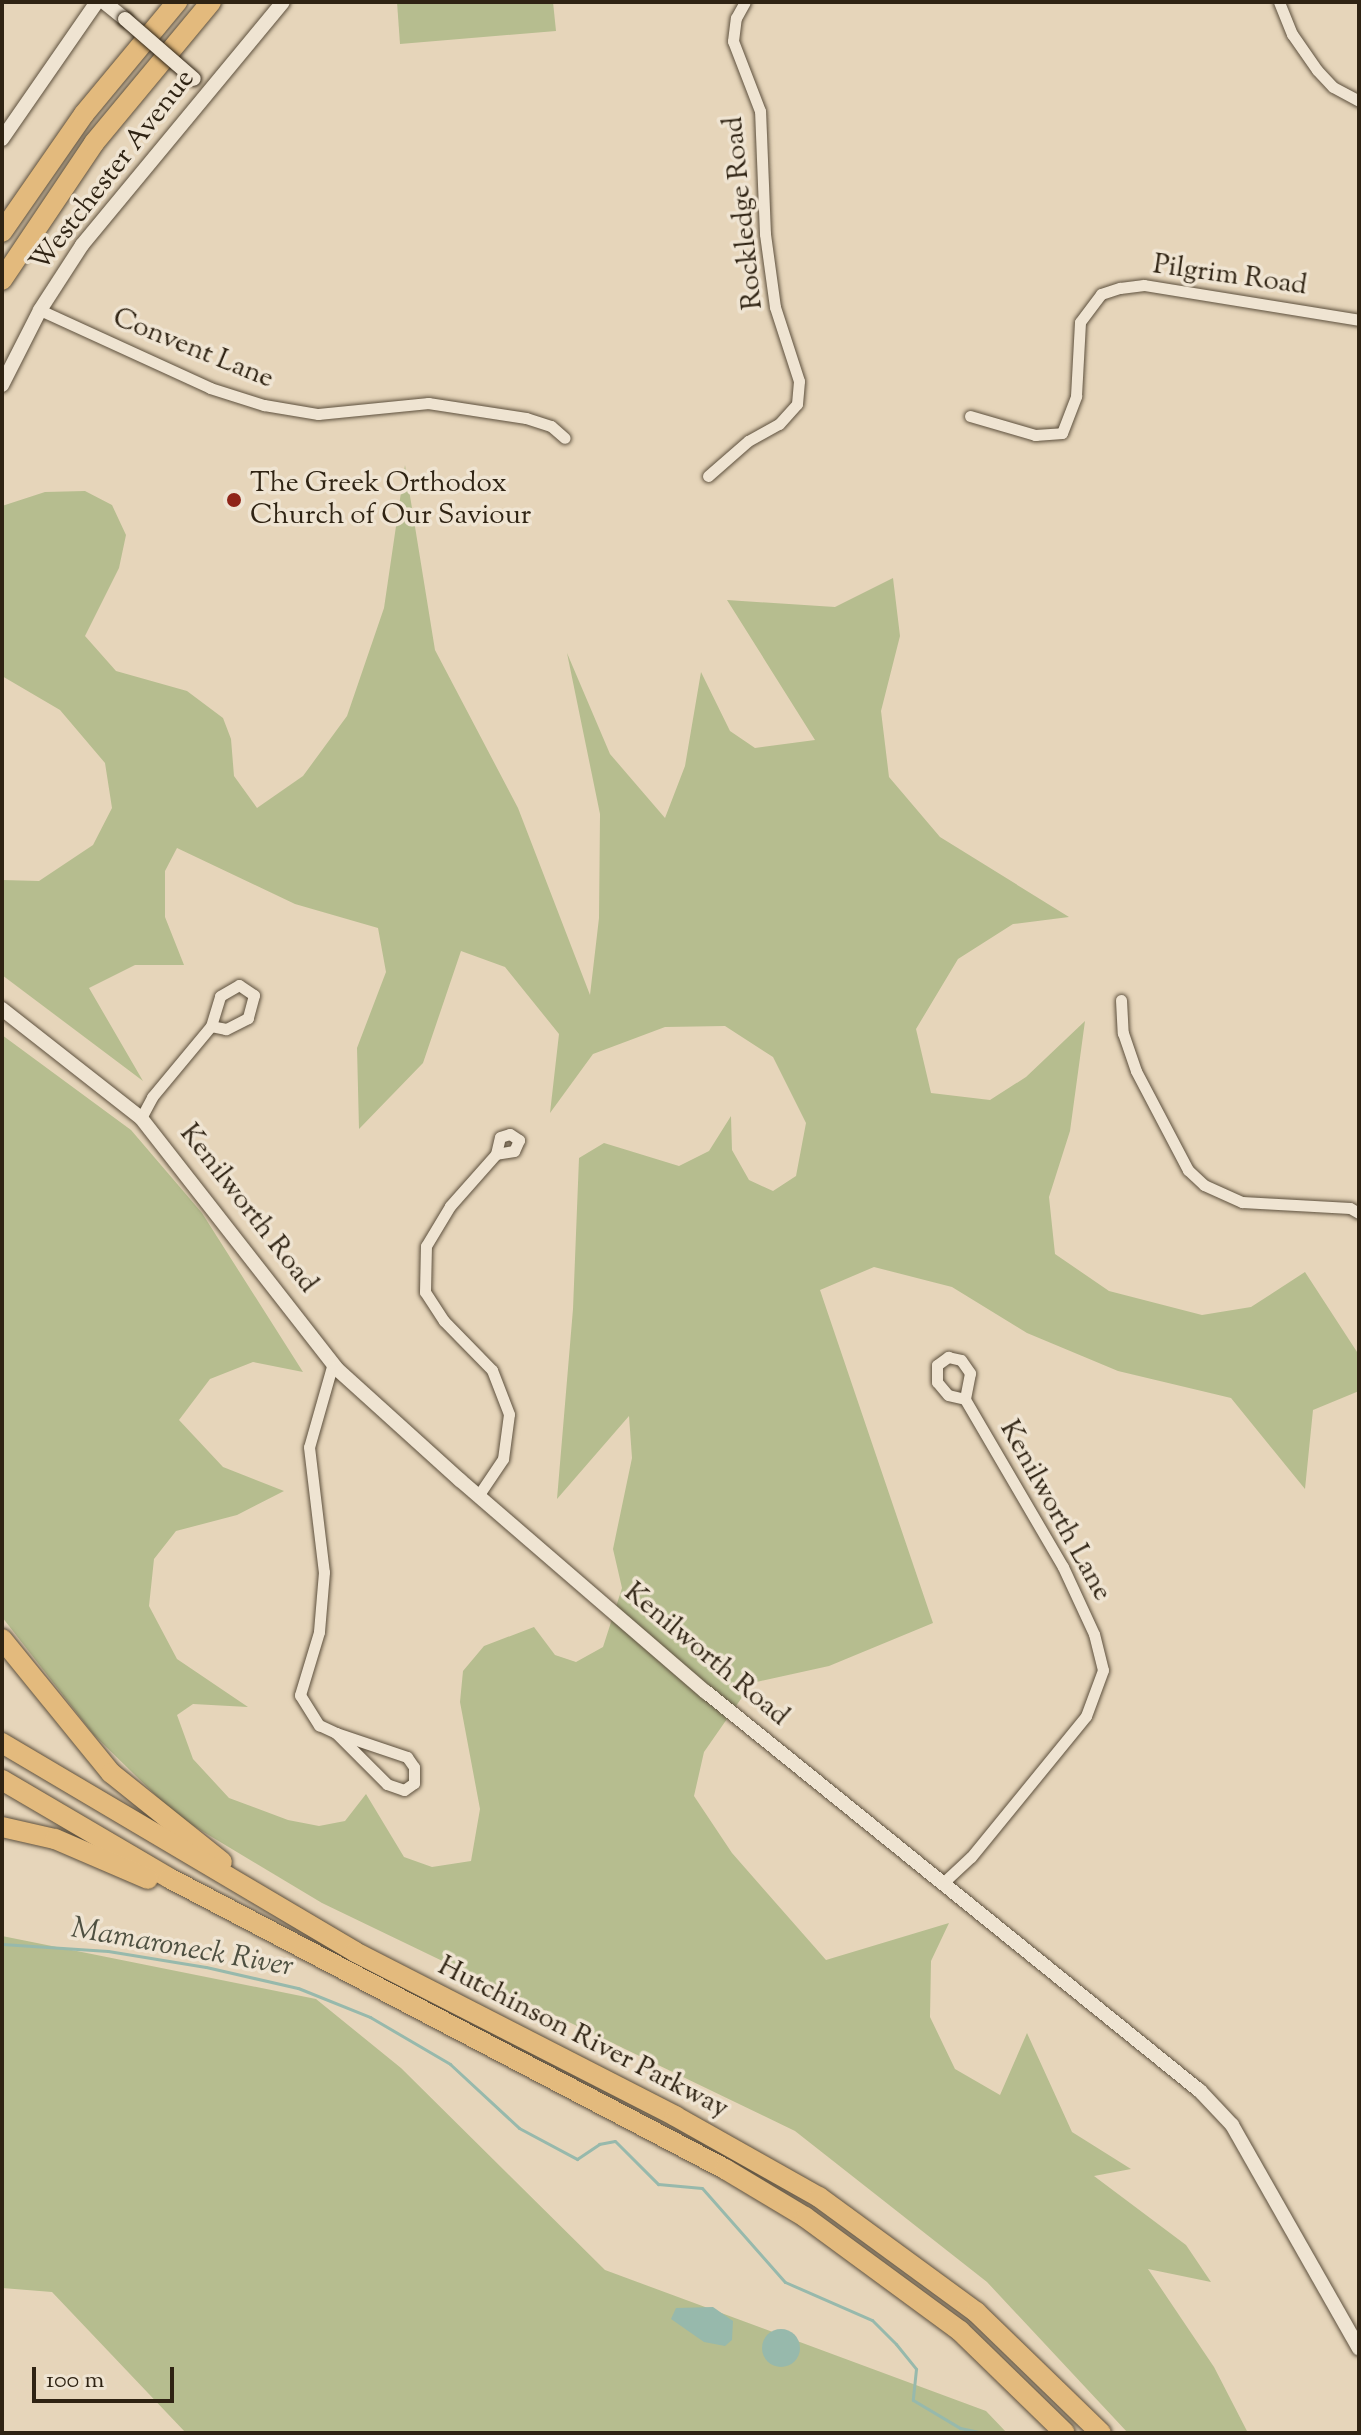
<!DOCTYPE html>
<html>
<head>
<meta charset="utf-8">
<style>
	body { margin:0 }
	#map { position:relative; width:1361px; height:2435px; overflow:hidden; background:#e6d5ba; font-family:"Sorts Mill Goudy",serif }
	div>[style] { position:absolute }
	.green>* { inset:0; background:#b6bd8f }
	.water>* { inset:0; background:#97b9ac }
	.round { border-radius:50% }
	.stream>* { height:3px; margin:-1.5px; padding:0 1.5px; transform-origin:1.5px; border-radius:1.5px; background:#97b9ac }
	.roads { filter:drop-shadow(0 0 2px #5d503d) drop-shadow(0 0 2px #5d503d) }
	.street>* { height:11px; margin:-5.5px; padding:0 5.5px; transform-origin:5.5px; border-radius:5.5px; background:#efe4d2 }
	.secondary>* { height:14px; margin:-7px; padding:0 7px; transform-origin:7px; border-radius:7px; background:#efe4d2 }
	.highway>* { height:20px; margin:-10px; padding:0 10px; transform-origin:10px; border-radius:10px; background:#e3ba7d }
	.bridges { filter:drop-shadow(0 0 2px #2f2313) drop-shadow(0 0 2px #2f2313) }
	.secondary-bridge>* { height:14px; margin:-7px; padding:0 7px; transform-origin:7px; border-radius:7px; background:#efe4d2 }
	.dots>* { width:22px; height:22px; translate:-50% -50%; box-sizing:border-box; border:4px solid #efe4d2; border-radius:50% }
	span { translate:-50% -50%; white-space:nowrap; text-align:center; line-height:1.15; -webkit-text-stroke:7px #efe4d2; paint-order:stroke }
	.street-label { font-size:28px; color:#2f2313 }
	.poi-label { font-size:28px; color:#2f2313 }
	.left { translate:0 -50%; text-align:left }
	.water-label { font-size:30px; color:#4e5041; font-style:italic }
	.frame { position:absolute; inset:0; border:4px solid #2f2313; pointer-events:none }
	.scale { position:absolute; left:32px; top:2367px; width:142px; height:36px; box-sizing:border-box; border:4px solid #2f2313; border-top:0; padding-left:10px; font-size:24px; line-height:28px; white-space:nowrap; color:#2f2313; -webkit-text-stroke:6px #efe4d2; paint-order:stroke }
</style>
</head>
<body>
<div id="map">
	<div class="green">
		<i style="clip-path:polygon(397px 2px,553px 2px,556px 31px,400px 44px)"></i>
		<i style="clip-path:polygon(405px 465px,435px 650px,518px 808px,590px 995px,599px 918px,600px 814px,567px 653px,610px 754px,665px 818px,685px 766px,701px 672px,730px 731px,755px 748px,815px 740px,727px 600px,835px 607px,893px 578px,900px 636px,881px 711px,889px 777px,940px 837px,1069px 917px,1013px 924px,958px 959px,916px 1029px,931px 1093px,990px 1100px,1026px 1077px,1085px 1021px,1070px 1131px,1049px 1197px,1055px 1254px,1109px 1291px,1202px 1315px,1251px 1307px,1305px 1272px,1359px 1355px,1359px 1391px,1313px 1410px,1305px 1489px,1231px 1398px,1118px 1371px,1027px 1333px,952px 1287px,874px 1267px,820px 1290px,933px 1623px,829px 1666px,752px 1683px,704px 1752px,694px 1796px,732px 1853px,826px 1960px,949px 1923px,931px 1961px,930px 2017px,955px 2069px,1000px 2095px,1027px 2033px,1072px 2132px,1131px 2169px,1094px 2176px,1186px 2245px,1211px 2282px,1148px 2269px,1214px 2367px,1248px 2433px,1128px 2433px,987px 2282px,795px 2131px,322px 1903px,177px 1816px,94px 1735px,2px 1617px,2px 1035px,131px 1130px,202px 1213px,303px 1372px,253px 1362px,210px 1379px,179px 1420px,223px 1467px,284px 1491px,237px 1515px,176px 1531px,154px 1559px,149px 1606px,177px 1659px,248px 1707px,193px 1704px,177px 1715px,193px 1759px,229px 1798px,288px 1820px,319px 1826px,345px 1821px,366px 1794px,404px 1857px,432px 1867px,471px 1861px,480px 1809px,460px 1702px,463px 1671px,484px 1646px,534px 1627px,555px 1655px,576px 1662px,603px 1647px,622px 1588px,613px 1549px,632px 1458px,629px 1416px,557px 1499px,573px 1309px,579px 1158px,604px 1143px,679px 1166px,709px 1151px,731px 1116px,732px 1150px,749px 1180px,773px 1191px,796px 1176px,806px 1123px,773px 1057px,725px 1026px,665px 1027px,593px 1054px,550px 1113px,559px 1034px,505px 967px,461px 951px,423px 1063px,359px 1129px,357px 1048px,386px 972px,378px 928px,295px 904px,177px 848px,165px 871px,165px 917px,184px 965px,135px 965px,89px 988px,143px 1081px,2px 975px,2px 880px,39px 881px,93px 845px,112px 808px,105px 763px,60px 710px,2px 676px,2px 506px,45px 492px,85px 491px,112px 505px,126px 535px,119px 568px,85px 636px,116px 671px,187px 691px,223px 718px,231px 739px,234px 776px,257px 808px,303px 776px,347px 716px,384px 608px)"></i>
		<i style="clip-path:polygon(2px 1936px,316px 1999px,401px 2068px,605px 2270px,986px 2411px,1007px 2433px,186px 2433px,52px 2292px,2px 2288px)"></i>
	</div>
	<div class="water">
		<i style="clip-path:polygon(713px 2307px,733px 2321px,732px 2340px,725px 2346px,704px 2342px,671px 2319px,676px 2308px)"></i>
		<i class="round" style="left:762px;top:2329px;width:38px;height:38px"></i>
	</div>
	<div class="stream">
		<i style="left:2px;top:1944px;width:106px;rotate:3.8deg"></i>
		<i style="left:108px;top:1951px;width:99px;rotate:9.3deg"></i>
		<i style="left:206px;top:1967px;width:94px;rotate:12.9deg"></i>
		<i style="left:298px;top:1988px;width:78px;rotate:21.9deg"></i>
		<i style="left:370px;top:2017px;width:93px;rotate:30.4deg"></i>
		<i style="left:450px;top:2064px;width:94px;rotate:42.8deg"></i>
		<i style="left:519px;top:2128px;width:66px;rotate:28.1deg"></i>
		<i style="left:577px;top:2159px;width:27px;rotate:-34deg"></i>
		<i style="left:599px;top:2144px;width:16px;rotate:-11deg"></i>
		<i style="left:615px;top:2141px;width:61px;rotate:45deg"></i>
		<i style="left:658px;top:2184px;width:44px;rotate:5.2deg"></i>
		<i style="left:702px;top:2188px;width:125px;rotate:48.6deg"></i>
		<i style="left:785px;top:2282px;width:95px;rotate:23.6deg"></i>
		<i style="left:872px;top:2320px;width:34px;rotate:45deg"></i>
		<i style="left:896px;top:2344px;width:32px;rotate:51deg"></i>
		<i style="left:916px;top:2369px;width:31px;rotate:96deg"></i>
		<i style="left:913px;top:2400px;width:55px;rotate:30.8deg"></i>
		<i style="left:960px;top:2428px;width:24px;rotate:12deg"></i>
	</div>
	<div class="roads">
		<div class="street">
			<i style="left:1279px;top:2px;width:35px;rotate:68deg"></i>
			<i style="left:1292px;top:34px;width:44px;rotate:55.2deg"></i>
			<i style="left:1317px;top:70px;width:23px;rotate:47deg"></i>
			<i style="left:1333px;top:87px;width:30px;rotate:28deg"></i>
			<i style="left:40px;top:310px;width:187px;rotate:24.6deg"></i>
			<i style="left:210px;top:388px;width:57px;rotate:17.5deg"></i>
			<i style="left:264px;top:405px;width:55px;rotate:9.5deg"></i>
			<i style="left:318px;top:414px;width:111px;rotate:-5.7deg"></i>
			<i style="left:428px;top:403px;width:99px;rotate:8.7deg"></i>
			<i style="left:526px;top:418px;width:26px;rotate:18deg"></i>
			<i style="left:551px;top:426px;width:18px;rotate:41deg"></i>
			<i style="left:970px;top:416px;width:68px;rotate:16.3deg"></i>
			<i style="left:1035px;top:435px;width:27px;rotate:-4deg"></i>
			<i style="left:1062px;top:433px;width:40px;rotate:-69deg"></i>
			<i style="left:1076px;top:396px;width:74px;rotate:-86.9deg"></i>
			<i style="left:1080px;top:322px;width:35px;rotate:-53deg"></i>
			<i style="left:1101px;top:294px;width:20px;rotate:-18deg"></i>
			<i style="left:1120px;top:288px;width:24px;rotate:-7deg"></i>
			<i style="left:1144px;top:285px;width:218px;rotate:9.2deg"></i>
			<i style="left:708px;top:476px;width:53px;rotate:-41.2deg"></i>
			<i style="left:748px;top:441px;width:35px;rotate:-29deg"></i>
			<i style="left:779px;top:424px;width:27px;rotate:-48deg"></i>
			<i style="left:797px;top:404px;width:23px;rotate:-85deg"></i>
			<i style="left:799px;top:381px;width:78px;rotate:-108deg"></i>
			<i style="left:775px;top:307px;width:74px;rotate:-97.8deg"></i>
			<i style="left:765px;top:234px;width:123px;rotate:-92.3deg"></i>
			<i style="left:760px;top:111px;width:75px;rotate:-111.1deg"></i>
			<i style="left:733px;top:41px;width:23px;rotate:-83deg"></i>
			<i style="left:736px;top:18px;width:18px;rotate:-61deg"></i>
			<i style="left:1121px;top:1000px;width:33px;rotate:87deg"></i>
			<i style="left:1123px;top:1033px;width:40px;rotate:71.1deg"></i>
			<i style="left:1136px;top:1071px;width:112px;rotate:62.3deg"></i>
			<i style="left:1188px;top:1170px;width:22px;rotate:43deg"></i>
			<i style="left:1204px;top:1185px;width:42px;rotate:24.1deg"></i>
			<i style="left:1242px;top:1202px;width:108px;rotate:3.2deg"></i>
			<i style="left:1350px;top:1208px;width:10px;rotate:29deg"></i>
			<i style="left:141px;top:1118px;width:24px;rotate:-62deg"></i>
			<i style="left:152px;top:1097px;width:92px;rotate:-50.3deg"></i>
			<i style="left:211px;top:1026px;width:31px;rotate:-73deg"></i>
			<i style="left:220px;top:996px;width:22px;rotate:-30deg"></i>
			<i style="left:239px;top:985px;width:18px;rotate:34deg"></i>
			<i style="left:254px;top:995px;width:24px;rotate:105deg"></i>
			<i style="left:248px;top:1018px;width:25px;rotate:153deg"></i>
			<i style="left:226px;top:1029px;width:15px;rotate:-169deg"></i>
			<i style="left:333px;top:1363px;width:87px;rotate:105.9deg"></i>
			<i style="left:309px;top:1447px;width:126px;rotate:83.2deg"></i>
			<i style="left:324px;top:1572px;width:60px;rotate:94.8deg"></i>
			<i style="left:319px;top:1632px;width:66px;rotate:106.8deg"></i>
			<i style="left:300px;top:1695px;width:36px;rotate:58deg"></i>
			<i style="left:319px;top:1725px;width:19px;rotate:25deg"></i>
			<i style="left:478px;top:1496px;width:45px;rotate:-56deg"></i>
			<i style="left:503px;top:1459px;width:45px;rotate:-82.4deg"></i>
			<i style="left:509px;top:1414px;width:47px;rotate:-111.1deg"></i>
			<i style="left:492px;top:1370px;width:69px;rotate:-134.4deg"></i>
			<i style="left:444px;top:1321px;width:35px;rotate:-123deg"></i>
			<i style="left:425px;top:1292px;width:46px;rotate:-88.8deg"></i>
			<i style="left:426px;top:1246px;width:47px;rotate:-59deg"></i>
			<i style="left:450px;top:1206px;width:69px;rotate:-48.5deg"></i>
			<i style="left:496px;top:1154px;width:17px;rotate:-77deg"></i>
			<i style="left:500px;top:1137px;width:10px;rotate:-17deg"></i>
			<i style="left:510px;top:1134px;width:11px;rotate:34deg"></i>
			<i style="left:519px;top:1140px;width:12px;rotate:114deg"></i>
			<i style="left:514px;top:1151px;width:18px;rotate:171deg"></i>
			<i style="left:336px;top:1733px;width:75px;rotate:18.7deg"></i>
			<i style="left:407px;top:1757px;width:12px;rotate:55deg"></i>
			<i style="left:414px;top:1767px;width:16px;rotate:90deg"></i>
			<i style="left:414px;top:1783px;width:12px;rotate:145deg"></i>
			<i style="left:404px;top:1790px;width:18px;rotate:-161deg"></i>
			<i style="left:387px;top:1784px;width:72px;rotate:-135deg"></i>
			<i style="left:945px;top:1881px;width:35px;rotate:-43deg"></i>
			<i style="left:971px;top:1857px;width:182px;rotate:-50.8deg"></i>
			<i style="left:1086px;top:1716px;width:49px;rotate:-69.7deg"></i>
			<i style="left:1103px;top:1670px;width:37px;rotate:-104deg"></i>
			<i style="left:1094px;top:1634px;width:74px;rotate:-114.8deg"></i>
			<i style="left:1063px;top:1567px;width:194px;rotate:-120.3deg"></i>
			<i style="left:965px;top:1399px;width:17px;rotate:-167deg"></i>
			<i style="left:948px;top:1395px;width:17px;rotate:-130deg"></i>
			<i style="left:937px;top:1382px;width:17px;rotate:-90deg"></i>
			<i style="left:937px;top:1365px;width:14px;rotate:-36deg"></i>
			<i style="left:948px;top:1357px;width:13px;rotate:13deg"></i>
			<i style="left:961px;top:1360px;width:16px;rotate:55deg"></i>
			<i style="left:970px;top:1373px;width:26px;rotate:101deg"></i>
		</div>
		<div class="secondary">
			<i style="left:104px;top:2px;width:27px;rotate:39deg"></i>
			<i style="left:2px;top:139px;width:167px;rotate:-55.3deg"></i>
			<i style="left:2px;top:385px;width:84px;rotate:-63.1deg"></i>
			<i style="left:40px;top:310px;width:77px;rotate:-57.1deg"></i>
			<i style="left:82px;top:245px;width:315px;rotate:-50.4deg"></i>
			<i style="left:2px;top:1009px;width:177px;rotate:38.1deg"></i>
			<i style="left:141px;top:1118px;width:318px;rotate:52deg"></i>
			<i style="left:337px;top:1369px;width:166px;rotate:42.1deg"></i>
			<i style="left:460px;top:1480px;width:325px;rotate:40.8deg"></i>
			<i style="left:706px;top:1692px;width:635px;rotate:38.93deg"></i>
			<i style="left:1200px;top:2091px;width:47px;rotate:46.7deg"></i>
			<i style="left:1232px;top:2125px;width:257px;rotate:60.4deg"></i>
		</div>
		<div class="highway">
			<i style="left:2px;top:232px;width:144px;rotate:-55.2deg"></i>
			<i style="left:84px;top:114px;width:146px;rotate:-50.3deg"></i>
			<i style="left:2px;top:280px;width:165px;rotate:-56.1deg"></i>
			<i style="left:94px;top:143px;width:183px;rotate:-50.3deg"></i>
			<i style="left:2px;top:1639px;width:173px;rotate:50.9deg"></i>
			<i style="left:111px;top:1773px;width:142px;rotate:38.7deg"></i>
			<i style="left:2px;top:1743px;width:410px;rotate:30.6deg"></i>
			<i style="left:355px;top:1952px;width:360px;rotate:27.1deg"></i>
			<i style="left:675px;top:2116px;width:165px;rotate:29.4deg"></i>
			<i style="left:819px;top:2197px;width:195px;rotate:36.2deg"></i>
			<i style="left:976px;top:2312px;width:174px;rotate:44.1deg"></i>
			<i style="left:2px;top:1780px;width:194px;rotate:30.4deg"></i>
			<i style="left:169px;top:1878px;width:628px;rotate:27.63deg"></i>
			<i style="left:725px;top:2169px;width:93px;rotate:31deg"></i>
			<i style="left:805px;top:2217px;width:192px;rotate:36.3deg"></i>
			<i style="left:960px;top:2331px;width:146px;rotate:44.2deg"></i>
			<i style="left:2px;top:1827px;width:54px;rotate:12.8deg"></i>
			<i style="left:55px;top:1839px;width:101px;rotate:23.3deg"></i>
		</div>
	</div>
	<div class="bridges">
		<div class="secondary-bridge">
			<i style="left:125px;top:19px;width:91px;rotate:41deg"></i>
		</div>
	</div>
	<div class="dots">
		<i style="left:234px;top:500px;background:#8f2418"></i>
	</div>
	<div class="street-label">
		<span style="left:113px;top:171px;rotate:-52deg">Westchester Avenue</span>
		<span style="left:744px;top:213px;rotate:-96deg">Rockledge Road</span>
		<span style="left:1230px;top:276px;rotate:8deg">Pilgrim Road</span>
		<span style="left:193px;top:349px;rotate:22deg">Convent Lane</span>
		<span style="left:248px;top:1209px;rotate:52deg">Kenilworth Road</span>
		<span style="left:1055px;top:1511px;rotate:61deg">Kenilworth Lane</span>
		<span style="left:706px;top:1655px;rotate:40deg">Kenilworth Road</span>
		<span style="left:583px;top:2038px;rotate:27deg">Hutchinson River Parkway</span>
	</div>
	<div class="poi-label">
		<span class="left" style="left:250px;top:500px">The Greek Orthodox<br>Church of Our Saviour</span>
	</div>
	<div class="water-label">
		<span style="left:182px;top:1949px;rotate:10deg">Mamaroneck River</span>
	</div>
	<div class="frame"></div>
	<div class="scale">100 m</div>
</div>
</body>
</html>
